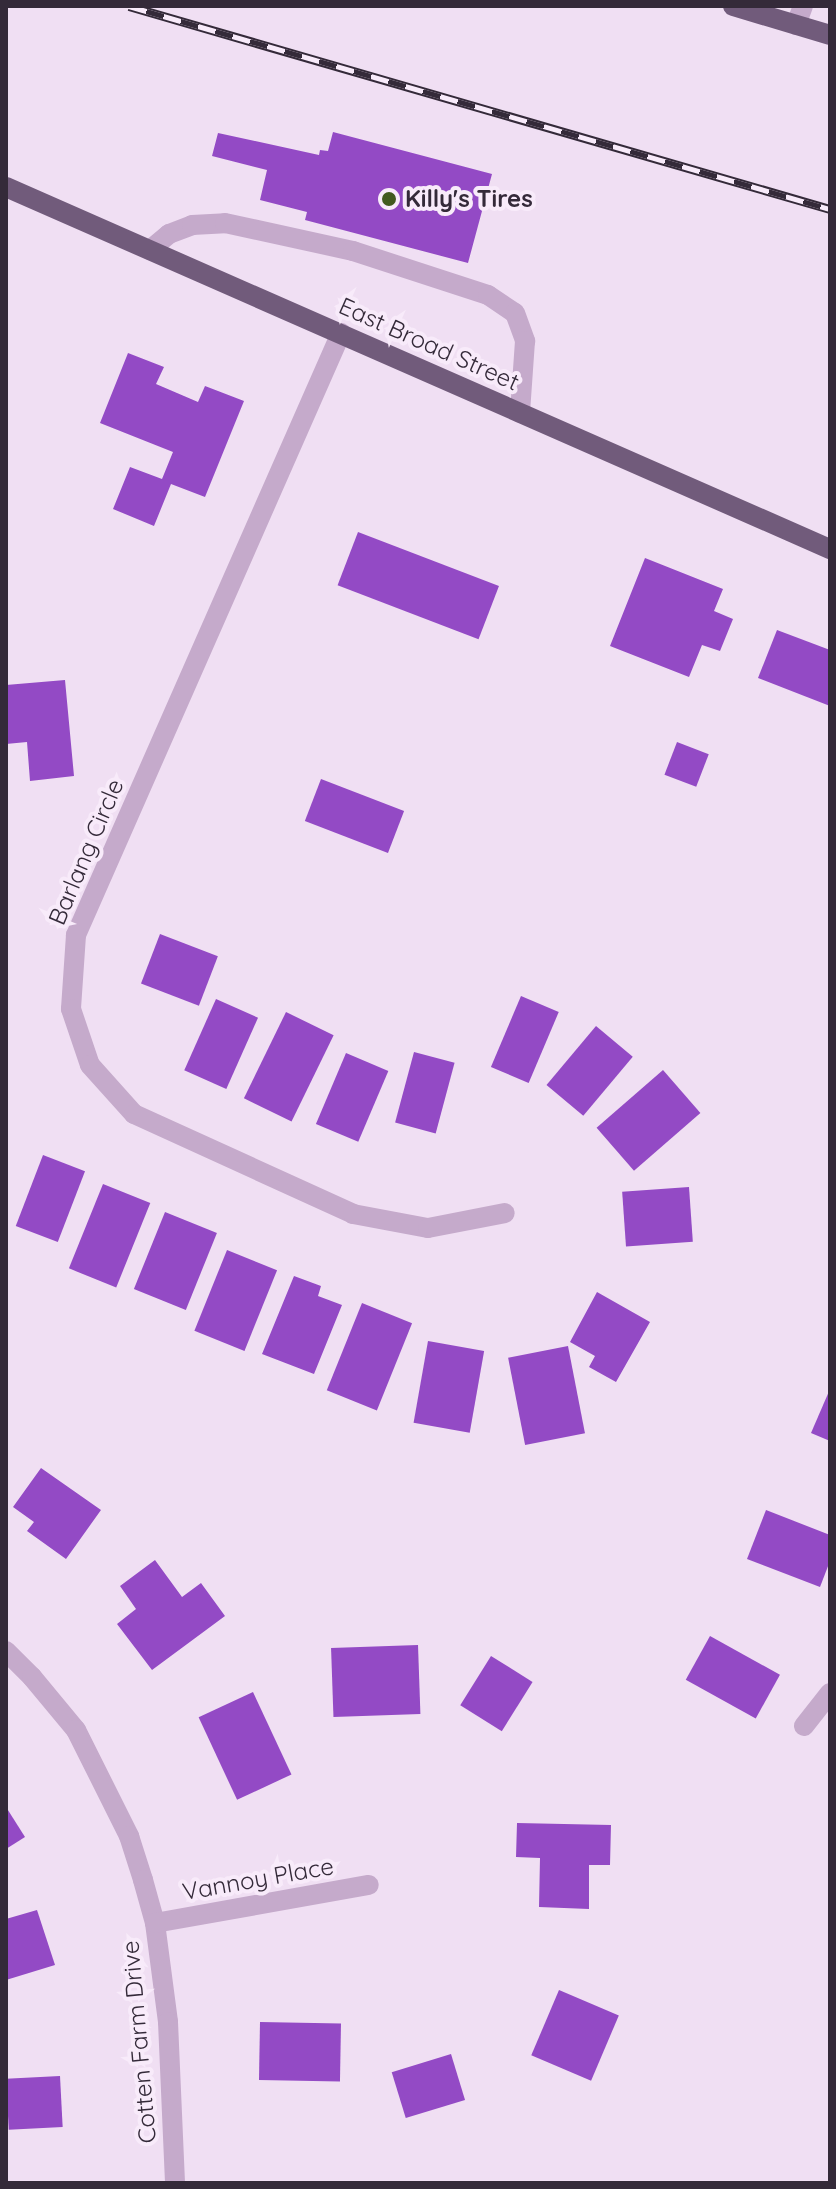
<!DOCTYPE html>
<html>
<head>
<meta charset="utf-8">
<style>
	body { margin:0 }
	#map { position:relative; width:836px; height:2189px; overflow:hidden; background:#f0dff3; font-family:Quicksand,sans-serif }
	div>[style] { position:absolute }
	.building>* { inset:0; background:#934ac5; transform-origin:0 0 }
	.minor>* { height:20px; margin:-10px; padding:0 10px; transform-origin:10px; border-radius:10px; background:#c5aacb }
	.major>* { height:20px; margin:-10px; padding:0 10px; transform-origin:10px; border-radius:10px; background:#715b7b }
	.rail>* { height:9px; margin-top:-4.5px; transform-origin:0; background:repeating-linear-gradient(90deg,#f8ebfa 0 18px,#342a39 0 36px); box-sizing:border-box; border-block:2px solid #342a39 }
	.dots>* { width:22px; height:22px; translate:-50% -50%; box-sizing:border-box; border:4px solid #f8ebfa; border-radius:50% }
	span { translate:-50% -50%; white-space:nowrap; text-align:center; line-height:1.15; -webkit-text-stroke:8px #f8ebfa; paint-order:stroke }
	.poi-label { font-size:24px; color:#342a39; font-weight:700 }
	.left { translate:0 -50%; text-align:left }
	.street-label { font-size:24px; color:#342a39 }
	.frame { position:absolute; inset:0; border:8px solid #342a39; pointer-events:none }
</style>
</head>
<body>
<div id="map">
	<div class="building">
		<i style="clip-path:polygon(333px 132px,492px 174px,468px 263px,305px 220px,307px 212px,260px 200px,267px 170px,212px 156px,218px 133px,319px 155px,320px 150px,328px 151px)"></i>
		<i style="clip-path:polygon(128px 353px,164px 367px,156px 384px,198px 402px,205px 386px,244px 401px,205px 497px,171px 484px,154px 526px,113px 509px,130px 467px,162px 479px,173px 452px,100px 423px)"></i>
		<i style="left:358px;top:532px;width:151px;height:57px;rotate:21deg"></i>
		<i style="clip-path:polygon(645px 558px,723px 589px,714px 611px,733px 619px,720px 651px,702px 645px,689px 677px,610px 646px)"></i>
		<i style="clip-path:polygon(777px 630px,830px 650px,830px 706px,758px 678px)"></i>
		<i style="clip-path:polygon(65px 680px,74px 776px,30px 781px,27px 742px,6px 744px,6px 685px)"></i>
		<i style="left:677px;top:742px;width:34px;height:35px;rotate:21deg"></i>
		<i style="left:321px;top:779px;width:89px;height:45px;rotate:21deg"></i>
		<i style="left:160px;top:934px;width:62px;height:53px;rotate:21deg"></i>
		<i style="left:521px;top:996px;width:41px;height:77px;rotate:23deg"></i>
		<i style="left:216px;top:999px;width:46px;height:78px;rotate:24deg"></i>
		<i style="left:286px;top:1012px;width:53px;height:96px;rotate:26deg"></i>
		<i style="left:596px;top:1026px;width:48px;height:77px;rotate:40deg"></i>
		<i style="left:414px;top:1052px;width:42px;height:73px;rotate:15deg"></i>
		<i style="left:346px;top:1053px;width:46px;height:77px;rotate:23deg"></i>
		<i style="left:663px;top:1070px;width:57px;height:88px;rotate:49deg"></i>
		<i style="left:43px;top:1155px;width:45px;height:76px;rotate:21deg"></i>
		<i style="left:103px;top:1184px;width:51px;height:91px;rotate:22deg"></i>
		<i style="left:689px;top:1187px;width:55px;height:67px;rotate:86deg"></i>
		<i style="left:165px;top:1212px;width:56px;height:83px;rotate:22deg"></i>
		<i style="left:227px;top:1250px;width:54px;height:87px;rotate:22deg"></i>
		<i style="clip-path:polygon(294px 1276px,321px 1286px,318px 1296px,342px 1305px,314px 1374px,262px 1354px)"></i>
		<i style="clip-path:polygon(597px 1292px,650px 1322px,616px 1382px,589px 1367px,595px 1356px,570px 1342px)"></i>
		<i style="left:362px;top:1303px;width:54px;height:94px;rotate:22deg"></i>
		<i style="left:428px;top:1341px;width:57px;height:83px;rotate:10deg"></i>
		<i style="left:568px;top:1346px;width:89px;height:61px;rotate:79deg"></i>
		<i style="clip-path:polygon(830px 1389px,830px 1441px,811px 1433px)"></i>
		<i style="clip-path:polygon(41px 1468px,101px 1510px,66px 1559px,27px 1531px,34px 1522px,13px 1507px)"></i>
		<i style="clip-path:polygon(766px 1510px,830px 1535px,830px 1561px,820px 1587px,747px 1559px)"></i>
		<i style="clip-path:polygon(155px 1560px,182px 1597px,201px 1583px,225px 1616px,152px 1670px,117px 1624px,136px 1609px,120px 1586px)"></i>
		<i style="left:710px;top:1636px;width:80px;height:50px;rotate:29deg"></i>
		<i style="left:418px;top:1645px;width:69px;height:87px;rotate:88deg"></i>
		<i style="left:491px;top:1656px;width:49px;height:58px;rotate:32deg"></i>
		<i style="left:253px;top:1692px;width:91px;height:60px;rotate:65deg"></i>
		<i style="clip-path:polygon(6px 1807px,25px 1837px,6px 1849px)"></i>
		<i style="clip-path:polygon(517px 1823px,611px 1825px,610px 1865px,589px 1865px,589px 1909px,539px 1907px,540px 1858px,516px 1857px)"></i>
		<i style="clip-path:polygon(37px 1910px,55px 1965px,6px 1980px,6px 1919px)"></i>
		<i style="left:559px;top:1990px;width:65px;height:71px;rotate:23deg"></i>
		<i style="left:260px;top:2022px;width:81px;height:58px;rotate:1deg"></i>
		<i style="left:451px;top:2054px;width:48px;height:62px;rotate:73deg"></i>
		<i style="left:60px;top:2076px;width:51px;height:54px;rotate:87deg"></i>
	</div>
	<div class="minor">
		<i style="left:796px;top:25px;width:20px;rotate:-70deg"></i>
		<i style="left:150px;top:250px;width:25px;rotate:-40deg"></i>
		<i style="left:169px;top:234px;width:25px;rotate:-21deg"></i>
		<i style="left:192px;top:225px;width:33px;rotate:-3deg"></i>
		<i style="left:225px;top:223px;width:131px;rotate:12.3deg"></i>
		<i style="left:353px;top:251px;width:142px;rotate:18.1deg"></i>
		<i style="left:488px;top:295px;width:32px;rotate:34deg"></i>
		<i style="left:515px;top:313px;width:30px;rotate:70deg"></i>
		<i style="left:525px;top:341px;width:72px;rotate:94deg"></i>
		<i style="left:341px;top:333px;width:658px;rotate:113.76deg"></i>
		<i style="left:76px;top:935px;width:74px;rotate:93.9deg"></i>
		<i style="left:71px;top:1009px;width:59px;rotate:71.3deg"></i>
		<i style="left:90px;top:1065px;width:66px;rotate:48.1deg"></i>
		<i style="left:134px;top:1114px;width:241px;rotate:24.5deg"></i>
		<i style="left:353px;top:1214px;width:76px;rotate:10.6deg"></i>
		<i style="left:428px;top:1228px;width:78px;rotate:-11deg"></i>
		<i style="left:6px;top:1651px;width:37px;rotate:45deg"></i>
		<i style="left:32px;top:1677px;width:69px;rotate:50.3deg"></i>
		<i style="left:76px;top:1730px;width:119px;rotate:63.4deg"></i>
		<i style="left:129px;top:1836px;width:46px;rotate:72.3deg"></i>
		<i style="left:143px;top:1880px;width:45px;rotate:74.4deg"></i>
		<i style="left:155px;top:1923px;width:100px;rotate:82.5deg"></i>
		<i style="left:168px;top:2022px;width:161px;rotate:87.5deg"></i>
		<i style="left:804px;top:1726px;width:42px;rotate:-51.8deg"></i>
		<i style="left:155px;top:1923px;width:217px;rotate:-10.1deg"></i>
	</div>
	<div class="major">
		<i style="left:733px;top:6px;width:101px;rotate:16.6deg"></i>
		<i style="left:6px;top:187px;width:900px;rotate:23.72deg"></i>
	</div>
	<div class="rail">
		<i style="left:129px;top:6px;width:730px;rotate:16.15deg"></i>
	</div>
	<div class="dots">
		<i style="left:389px;top:199px;background:#425a1f"></i>
	</div>
	<div class="poi-label">
		<span class="left" style="left:405px;top:199px">Killy's Tires</span>
	</div>
	<div class="street-label">
		<span style="left:429px;top:344px;rotate:24deg">East Broad Street</span>
		<span style="left:86px;top:852px;rotate:-67deg">Barlang Circle</span>
		<span style="left:258px;top:1879px;rotate:-10deg">Vannoy Place</span>
		<span style="left:139px;top:2042px;rotate:-95deg">Cotten Farm Drive</span>
	</div>
	<div class="frame"></div>
</div>
</body>
</html>
